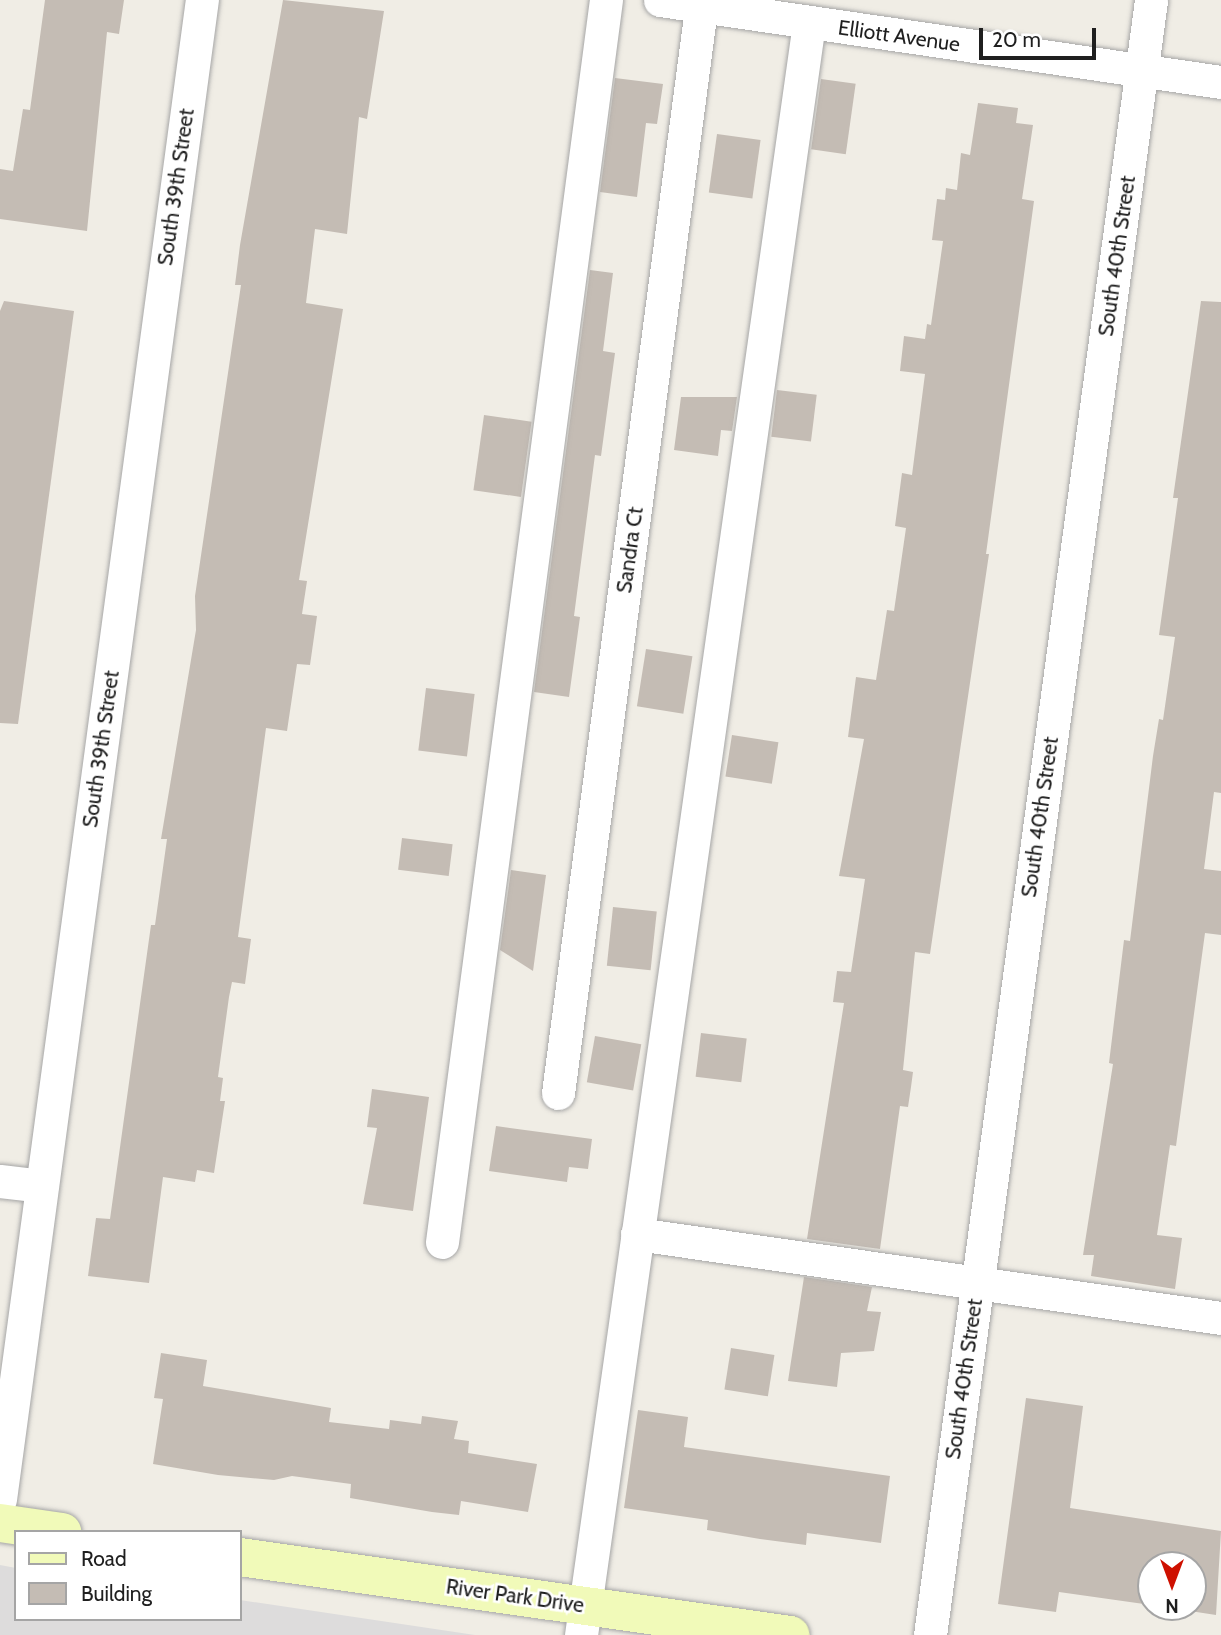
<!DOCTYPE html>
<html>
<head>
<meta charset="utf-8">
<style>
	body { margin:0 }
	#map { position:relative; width:1221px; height:1635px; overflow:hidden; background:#f0ede5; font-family:Cabin,sans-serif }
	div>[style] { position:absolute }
	.residential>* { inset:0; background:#dddcdc }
	.building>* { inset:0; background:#c4bcb4; transform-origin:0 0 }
	.roads { filter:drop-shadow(0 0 2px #a6a6a6) drop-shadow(0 0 2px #a6a6a6) }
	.street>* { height:33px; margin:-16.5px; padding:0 16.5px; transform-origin:16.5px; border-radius:16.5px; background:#fff }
	.secondary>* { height:38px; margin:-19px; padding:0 19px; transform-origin:19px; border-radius:19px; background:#f1fab9 }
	span { translate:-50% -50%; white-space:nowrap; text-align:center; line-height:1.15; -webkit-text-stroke:5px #fff; paint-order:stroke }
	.street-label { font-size:21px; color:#1f1f1f }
	.legend { position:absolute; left:14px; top:1530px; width:228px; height:91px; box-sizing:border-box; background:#fff; border:2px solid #a5a5a5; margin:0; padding:9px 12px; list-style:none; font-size:21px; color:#1f1f1f }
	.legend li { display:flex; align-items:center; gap:14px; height:35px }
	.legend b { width:35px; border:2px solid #a5a5a5 }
	.north { position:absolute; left:1137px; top:1551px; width:70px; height:70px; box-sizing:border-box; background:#fff; border:2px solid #a5a5a5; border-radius:50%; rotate:180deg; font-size:19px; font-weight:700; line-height:28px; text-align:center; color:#1f1f1f }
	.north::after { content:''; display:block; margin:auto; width:24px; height:32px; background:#ce1000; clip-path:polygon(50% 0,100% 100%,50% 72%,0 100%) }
	.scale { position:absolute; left:979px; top:28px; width:117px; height:32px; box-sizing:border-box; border:4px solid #1f1f1f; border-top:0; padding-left:9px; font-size:21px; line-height:24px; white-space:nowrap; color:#1f1f1f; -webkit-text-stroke:5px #fff; paint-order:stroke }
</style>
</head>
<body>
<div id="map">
	<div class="residential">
		<i style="clip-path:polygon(0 1565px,16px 1568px,16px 1619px,240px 1619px,240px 1600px,475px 1635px,0 1635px)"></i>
	</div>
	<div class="building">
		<i style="clip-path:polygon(45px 0,124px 0,119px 34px,107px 32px,87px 231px,0 219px,0 169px,13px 171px,23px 109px,30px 110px)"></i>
		<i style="clip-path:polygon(283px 0,384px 11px,367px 119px,359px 117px,347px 234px,315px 229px,306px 303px,343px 309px,299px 580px,307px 581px,302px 614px,317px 616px,310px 665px,297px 664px,287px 731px,266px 728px,238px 937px,251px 939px,245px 984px,232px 982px,229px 997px,218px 1077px,223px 1078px,220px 1101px,225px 1101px,214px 1173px,197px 1170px,195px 1182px,163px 1177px,149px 1283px,88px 1276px,96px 1218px,110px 1219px,151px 925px,155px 925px,167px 839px,161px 839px,196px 630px,195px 596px,241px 285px,235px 285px,240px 245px)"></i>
		<i style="clip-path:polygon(615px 78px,663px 84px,657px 124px,646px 123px,637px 197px,600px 192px)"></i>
		<i style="left:821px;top:79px;width:35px;height:71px;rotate:8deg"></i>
		<i style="clip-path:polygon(978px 103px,1018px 108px,1016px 123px,1033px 125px,1022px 199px,1034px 201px,986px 554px,989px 554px,930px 954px,915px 952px,903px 1070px,913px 1072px,911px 1087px,908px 1107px,900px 1106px,880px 1249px,807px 1239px,844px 1003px,833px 1002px,837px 971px,851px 972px,865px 879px,839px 876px,864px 739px,848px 737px,856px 677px,876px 680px,887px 610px,894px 611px,906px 528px,895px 526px,902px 473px,912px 475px,925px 374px,900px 371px,904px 336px,925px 339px,927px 324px,931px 325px,943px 241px,932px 240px,937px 199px,945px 200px,946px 188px,957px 190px,961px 153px,970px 155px)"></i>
		<i style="left:717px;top:134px;width:44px;height:59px;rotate:8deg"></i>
		<i style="clip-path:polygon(590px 270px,613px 273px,603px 351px,615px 353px,601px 456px,595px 455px,574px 616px,580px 617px,569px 697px,534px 692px)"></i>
		<i style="clip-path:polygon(4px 301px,74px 311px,18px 724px,0 723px,0 311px)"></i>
		<i style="clip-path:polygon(1201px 301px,1221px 302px,1221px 793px,1214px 792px,1204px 869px,1221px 871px,1221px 935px,1205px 933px,1176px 1146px,1170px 1145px,1157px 1235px,1182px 1238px,1175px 1289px,1091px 1276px,1094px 1255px,1083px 1255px,1113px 1064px,1109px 1063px,1124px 940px,1130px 941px,1153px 756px,1159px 719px,1163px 720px,1175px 637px,1159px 635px,1178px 498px,1173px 498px)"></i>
		<i style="left:777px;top:390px;width:40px;height:47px;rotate:7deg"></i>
		<i style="clip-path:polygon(681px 397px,737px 397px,732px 431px,721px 430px,718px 456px,674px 450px)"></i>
		<i style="left:484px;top:415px;width:48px;height:76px;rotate:8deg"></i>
		<i style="left:646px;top:649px;width:47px;height:58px;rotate:9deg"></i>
		<i style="left:426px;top:688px;width:49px;height:63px;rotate:7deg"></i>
		<i style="left:732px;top:735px;width:47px;height:42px;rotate:9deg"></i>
		<i style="left:402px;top:838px;width:51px;height:32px;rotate:7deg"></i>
		<i style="clip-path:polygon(511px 870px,546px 875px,533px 971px,500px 950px)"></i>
		<i style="left:613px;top:907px;width:44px;height:59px;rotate:6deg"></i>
		<i style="left:701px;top:1033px;width:46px;height:44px;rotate:7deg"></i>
		<i style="left:595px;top:1036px;width:47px;height:47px;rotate:10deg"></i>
		<i style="clip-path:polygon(372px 1089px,429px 1097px,413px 1211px,363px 1204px,377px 1128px,367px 1127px)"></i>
		<i style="clip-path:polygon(496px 1126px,592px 1139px,588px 1169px,569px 1167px,567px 1182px,489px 1171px)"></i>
		<i style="clip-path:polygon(804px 1277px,872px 1287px,867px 1311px,881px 1312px,874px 1351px,841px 1353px,837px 1387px,788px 1381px)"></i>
		<i style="left:731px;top:1348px;width:44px;height:42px;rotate:9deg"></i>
		<i style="clip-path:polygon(161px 1353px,207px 1360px,203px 1386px,331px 1408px,329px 1422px,389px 1429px,390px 1420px,421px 1424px,422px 1416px,458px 1421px,454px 1439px,469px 1441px,468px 1453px,537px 1464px,528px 1512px,461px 1501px,459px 1515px,432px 1512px,350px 1498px,351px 1484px,292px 1476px,274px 1480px,218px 1475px,153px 1464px,163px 1399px,154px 1398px)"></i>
		<i style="clip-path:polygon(1026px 1398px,1083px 1406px,1070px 1508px,1221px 1531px,1216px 1615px,1164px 1607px,1193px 1607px,1193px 1565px,1151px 1565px,1151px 1605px,1059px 1592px,1056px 1612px,998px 1604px)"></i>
		<i style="clip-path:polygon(638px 1410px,688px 1417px,684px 1447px,890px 1476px,881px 1543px,807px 1533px,806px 1545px,760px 1539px,707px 1530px,708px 1520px,624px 1508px)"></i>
	</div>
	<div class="roads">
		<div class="street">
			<i style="left:660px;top:0;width:567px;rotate:8.32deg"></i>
			<i style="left:558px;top:1093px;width:1102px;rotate:-82.49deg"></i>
			<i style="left:0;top:1181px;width:42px;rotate:6.8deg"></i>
			<i style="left:637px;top:1234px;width:590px;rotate:8.19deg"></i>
			<i style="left:442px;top:1242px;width:1253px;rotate:-82.48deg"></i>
			<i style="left:0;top:1499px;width:1513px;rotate:-82.33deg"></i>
			<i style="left:581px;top:1635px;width:1628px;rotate:-81.95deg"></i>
			<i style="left:930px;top:1635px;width:1650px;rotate:-82.3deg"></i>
		</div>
		<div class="secondary">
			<i style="left:0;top:1523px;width:63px;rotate:8.3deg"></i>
			<i style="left:240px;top:1557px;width:556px;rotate:8.07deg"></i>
		</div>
	</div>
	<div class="street-label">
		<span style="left:899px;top:36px;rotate:8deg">Elliott Avenue</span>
		<span style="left:176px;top:187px;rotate:-82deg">South 39th Street</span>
		<span style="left:1117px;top:256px;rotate:-82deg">South 40th Street</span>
		<span style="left:630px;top:550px;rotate:-82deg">Sandra Ct</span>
		<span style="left:101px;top:749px;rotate:-82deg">South 39th Street</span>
		<span style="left:1040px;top:817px;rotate:-82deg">South 40th Street</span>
		<span style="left:964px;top:1379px;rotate:-82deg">South 40th Street</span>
		<span style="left:515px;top:1596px;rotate:8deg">River Park Drive</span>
	</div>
	<ul class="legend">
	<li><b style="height:9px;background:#f1fab9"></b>Road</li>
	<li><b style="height:19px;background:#c4bcb4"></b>Building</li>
	</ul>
	<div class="north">N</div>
	<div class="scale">20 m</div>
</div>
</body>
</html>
